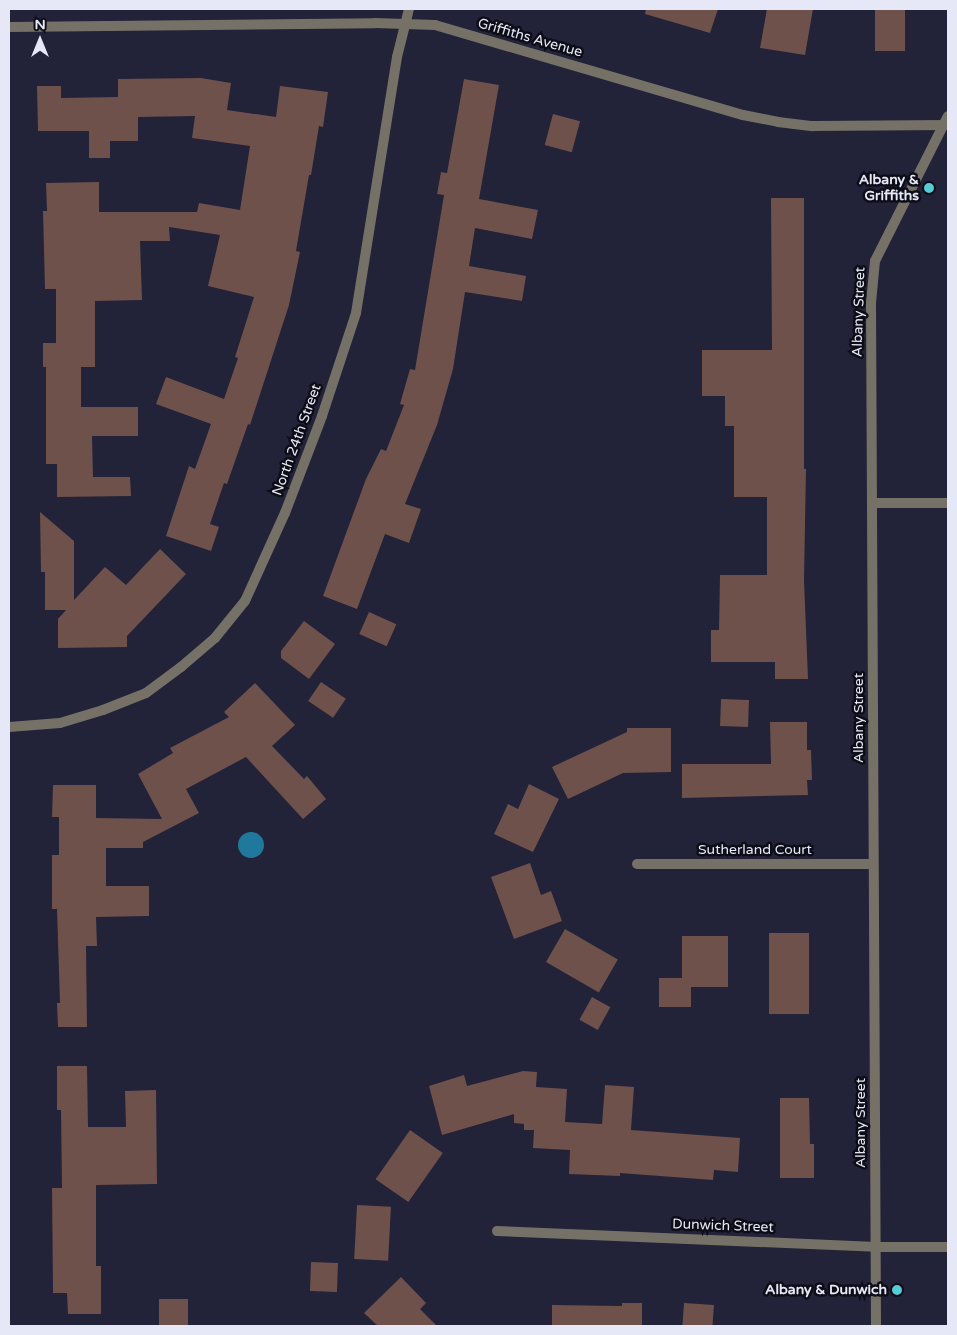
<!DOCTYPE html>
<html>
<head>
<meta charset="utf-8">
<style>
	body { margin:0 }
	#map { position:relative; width:957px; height:1335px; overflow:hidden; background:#222239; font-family:"Varela Round",sans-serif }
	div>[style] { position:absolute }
	.water>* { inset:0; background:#20799c }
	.round { border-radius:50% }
	.building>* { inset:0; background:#6e514a; transform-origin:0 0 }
	.minor>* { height:10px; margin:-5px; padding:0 5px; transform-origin:5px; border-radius:5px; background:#757166 }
	.tertiary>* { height:10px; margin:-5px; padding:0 5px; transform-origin:5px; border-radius:5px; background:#757166 }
	.dots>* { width:14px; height:14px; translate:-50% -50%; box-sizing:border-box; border:2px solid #0d0d17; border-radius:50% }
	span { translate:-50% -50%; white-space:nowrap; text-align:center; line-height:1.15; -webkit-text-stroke:5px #0d0d17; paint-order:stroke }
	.street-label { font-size:14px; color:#e7e8f7 }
	.poi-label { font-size:14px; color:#e7e8f7; font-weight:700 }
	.right { translate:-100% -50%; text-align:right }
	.frame { position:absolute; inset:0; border:10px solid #e7e8f7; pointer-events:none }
	.north { position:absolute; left:15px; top:15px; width:50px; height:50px; -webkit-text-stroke:4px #0d0d17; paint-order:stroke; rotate:0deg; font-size:14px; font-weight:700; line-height:20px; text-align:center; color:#e7e8f7 }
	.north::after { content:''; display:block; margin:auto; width:18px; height:22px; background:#e7e8f7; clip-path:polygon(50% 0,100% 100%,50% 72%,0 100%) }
</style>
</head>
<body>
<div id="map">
	<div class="water">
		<i class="round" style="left:238px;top:832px;width:26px;height:26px"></i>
	</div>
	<div class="building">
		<i style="clip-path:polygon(646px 9px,718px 9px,710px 33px,645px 14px)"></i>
		<i style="clip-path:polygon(767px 9px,813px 9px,805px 55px,760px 48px)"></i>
		<i style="left:875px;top:9px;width:30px;height:42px"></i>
		<i style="clip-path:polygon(201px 78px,231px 83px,227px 110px,276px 117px,280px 86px,328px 92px,323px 127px,319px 126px,311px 175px,309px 175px,296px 251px,300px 252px,289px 305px,250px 425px,248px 424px,227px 484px,224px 483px,210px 524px,219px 527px,211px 551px,166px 536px,189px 466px,195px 469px,211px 424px,156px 404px,166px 377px,224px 399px,238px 358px,235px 357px,254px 297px,208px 286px,220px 235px,169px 227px,170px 241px,140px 241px,142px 300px,95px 301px,95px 367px,81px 367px,81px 407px,138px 407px,138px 436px,92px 436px,93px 477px,130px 477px,131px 496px,57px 497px,57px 464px,46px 464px,46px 367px,43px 367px,43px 343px,56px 343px,56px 289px,45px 289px,43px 211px,47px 211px,46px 183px,99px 182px,99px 212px,197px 212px,199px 203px,240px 210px,250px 146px,192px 138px,195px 116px,138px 117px,138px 141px,110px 141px,110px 158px,89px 158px,89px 131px,38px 131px,37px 86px,61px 86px,61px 98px,118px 97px,118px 79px)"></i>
		<i style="clip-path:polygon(464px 79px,499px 85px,479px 199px,538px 210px,532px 239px,475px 228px,469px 266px,526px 276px,522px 301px,465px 292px,453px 369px,437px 425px,405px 504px,421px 509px,409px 543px,385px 534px,357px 609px,323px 596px,366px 479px,381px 449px,386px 451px,404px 405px,400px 404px,410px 369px,415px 370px,444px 195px,437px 194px,441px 172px,447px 173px)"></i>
		<i style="left:553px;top:114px;width:28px;height:32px;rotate:15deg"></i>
		<i style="clip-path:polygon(771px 198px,804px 198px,804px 469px,806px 469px,804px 580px,808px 679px,775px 679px,775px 662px,711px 662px,711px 630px,719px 630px,720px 575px,767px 575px,767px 497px,734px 497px,734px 426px,725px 426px,725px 396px,702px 396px,702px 350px,772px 350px)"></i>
		<i style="clip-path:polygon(40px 512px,74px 541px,74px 600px,105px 567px,126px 585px,160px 549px,186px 574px,127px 636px,127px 647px,58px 648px,58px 619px,66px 610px,45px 610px,45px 572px,41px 572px)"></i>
		<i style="left:369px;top:612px;width:30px;height:24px;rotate:24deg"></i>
		<i style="clip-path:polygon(304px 621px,335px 644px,309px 679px,281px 658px,281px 651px)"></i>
		<i style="left:321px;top:682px;width:30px;height:23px;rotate:34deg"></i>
		<i style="clip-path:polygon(255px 683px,295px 725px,272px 746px,304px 779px,307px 776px,326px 799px,303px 819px,246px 757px,186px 789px,199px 813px,143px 842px,143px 848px,106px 848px,106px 886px,149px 886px,149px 916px,96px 917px,97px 946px,86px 946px,87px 1027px,58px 1027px,57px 1003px,60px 1003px,57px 909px,52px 909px,52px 855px,59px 855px,59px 817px,52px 817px,53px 785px,96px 785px,96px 818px,162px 819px,138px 774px,173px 753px,170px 748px,229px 717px,224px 712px)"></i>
		<i style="left:721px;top:699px;width:28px;height:27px;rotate:2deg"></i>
		<i style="clip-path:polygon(770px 722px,807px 722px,807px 750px,811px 750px,812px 780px,807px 780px,808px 795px,682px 798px,682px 764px,771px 764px)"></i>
		<i style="clip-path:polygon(627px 728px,671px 728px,671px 772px,623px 773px,568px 799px,552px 767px,627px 732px)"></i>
		<i style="clip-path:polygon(529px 784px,559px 799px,533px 852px,494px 834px,508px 804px,518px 809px)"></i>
		<i style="clip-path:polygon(530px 863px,541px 895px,551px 891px,562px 921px,514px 939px,491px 877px)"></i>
		<i style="left:565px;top:929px;width:61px;height:38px;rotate:30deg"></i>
		<i style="left:769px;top:933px;width:40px;height:81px"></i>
		<i style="clip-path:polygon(682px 936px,728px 936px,728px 987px,691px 987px,691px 1007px,659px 1007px,659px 978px,682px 978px)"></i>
		<i style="left:592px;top:997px;width:21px;height:26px;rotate:29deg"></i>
		<i style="clip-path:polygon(57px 1066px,87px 1066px,88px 1127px,126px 1127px,125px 1091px,156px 1090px,157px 1184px,96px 1185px,96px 1266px,101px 1266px,101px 1314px,68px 1314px,67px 1293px,53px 1293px,52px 1188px,62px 1188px,61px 1110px,57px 1110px)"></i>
		<i style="clip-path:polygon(523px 1071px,537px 1072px,536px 1087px,567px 1089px,565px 1122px,602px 1124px,605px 1085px,634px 1087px,631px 1130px,740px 1138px,738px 1172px,714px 1170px,713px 1180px,620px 1173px,620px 1176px,569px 1174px,570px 1150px,533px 1148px,534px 1130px,524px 1130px,524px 1124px,514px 1123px,514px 1114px,442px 1135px,429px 1086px,464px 1075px,467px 1086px)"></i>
		<i style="clip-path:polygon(780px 1098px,809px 1098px,810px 1144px,814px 1144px,814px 1178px,780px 1178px)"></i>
		<i style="left:410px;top:1130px;width:40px;height:60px;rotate:35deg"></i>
		<i style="left:357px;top:1205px;width:34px;height:54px;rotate:3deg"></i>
		<i style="left:311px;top:1262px;width:27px;height:29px;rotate:2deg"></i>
		<i style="clip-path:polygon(401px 1277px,426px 1303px,420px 1309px,437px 1326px,378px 1326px,364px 1313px)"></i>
		<i style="left:159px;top:1299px;width:29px;height:27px"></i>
		<i style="clip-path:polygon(622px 1303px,642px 1303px,642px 1326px,552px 1326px,552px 1305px,622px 1306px)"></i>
		<i style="left:684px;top:1303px;width:30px;height:23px;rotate:4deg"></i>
	</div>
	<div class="minor">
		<i style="left:9px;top:27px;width:366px;rotate:-0.6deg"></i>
		<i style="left:375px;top:23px;width:60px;rotate:1.9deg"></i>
		<i style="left:435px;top:25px;width:321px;rotate:16.3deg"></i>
		<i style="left:743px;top:115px;width:36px;rotate:11deg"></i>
		<i style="left:778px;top:122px;width:35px;rotate:7deg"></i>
		<i style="left:813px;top:126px;width:135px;rotate:-0.4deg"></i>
		<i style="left:872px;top:503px;width:76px"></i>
		<i style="left:9px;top:727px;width:51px;rotate:-4.5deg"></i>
		<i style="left:60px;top:723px;width:45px;rotate:-16.8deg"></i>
		<i style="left:103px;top:710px;width:46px;rotate:-21.6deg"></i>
		<i style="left:146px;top:693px;width:44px;rotate:-36.6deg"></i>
		<i style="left:181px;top:667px;width:45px;rotate:-40.5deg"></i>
		<i style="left:215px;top:638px;width:48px;rotate:-51deg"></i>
		<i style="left:245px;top:601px;width:97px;rotate:-65.6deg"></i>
		<i style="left:285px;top:513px;width:104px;rotate:-69.1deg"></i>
		<i style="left:322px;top:416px;width:108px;rotate:-71.7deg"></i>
		<i style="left:356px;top:313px;width:259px;rotate:-80.9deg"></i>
		<i style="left:397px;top:57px;width:49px;rotate:-76deg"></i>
		<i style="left:637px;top:864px;width:236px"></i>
		<i style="left:497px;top:1231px;width:379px;rotate:2.4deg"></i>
		<i style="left:876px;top:1247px;width:72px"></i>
	</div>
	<div class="tertiary">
		<i style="left:876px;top:1326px;width:1023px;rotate:-90.28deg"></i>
		<i style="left:871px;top:303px;width:42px;rotate:-84.6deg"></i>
		<i style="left:875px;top:261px;width:162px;rotate:-63.3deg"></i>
	</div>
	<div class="dots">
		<i style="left:929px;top:188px;background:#52ccd5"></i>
		<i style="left:897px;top:1290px;background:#52ccd5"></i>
	</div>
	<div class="street-label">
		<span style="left:530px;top:38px;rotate:16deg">Griffiths Avenue</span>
		<span style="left:859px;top:312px;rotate:-88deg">Albany Street</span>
		<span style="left:297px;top:440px;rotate:-70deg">North 24th Street</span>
		<span style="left:859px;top:718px;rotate:-90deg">Albany Street</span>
		<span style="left:755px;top:850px">Sutherland Court</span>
		<span style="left:861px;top:1123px;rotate:-90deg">Albany Street</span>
		<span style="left:723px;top:1226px;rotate:2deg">Dunwich Street</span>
	</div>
	<div class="poi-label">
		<span class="right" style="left:919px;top:188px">Albany &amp;<br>Griffiths</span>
		<span class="right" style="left:887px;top:1290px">Albany &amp; Dunwich</span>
	</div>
	<div class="frame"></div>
	<div class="north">N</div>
</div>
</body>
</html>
